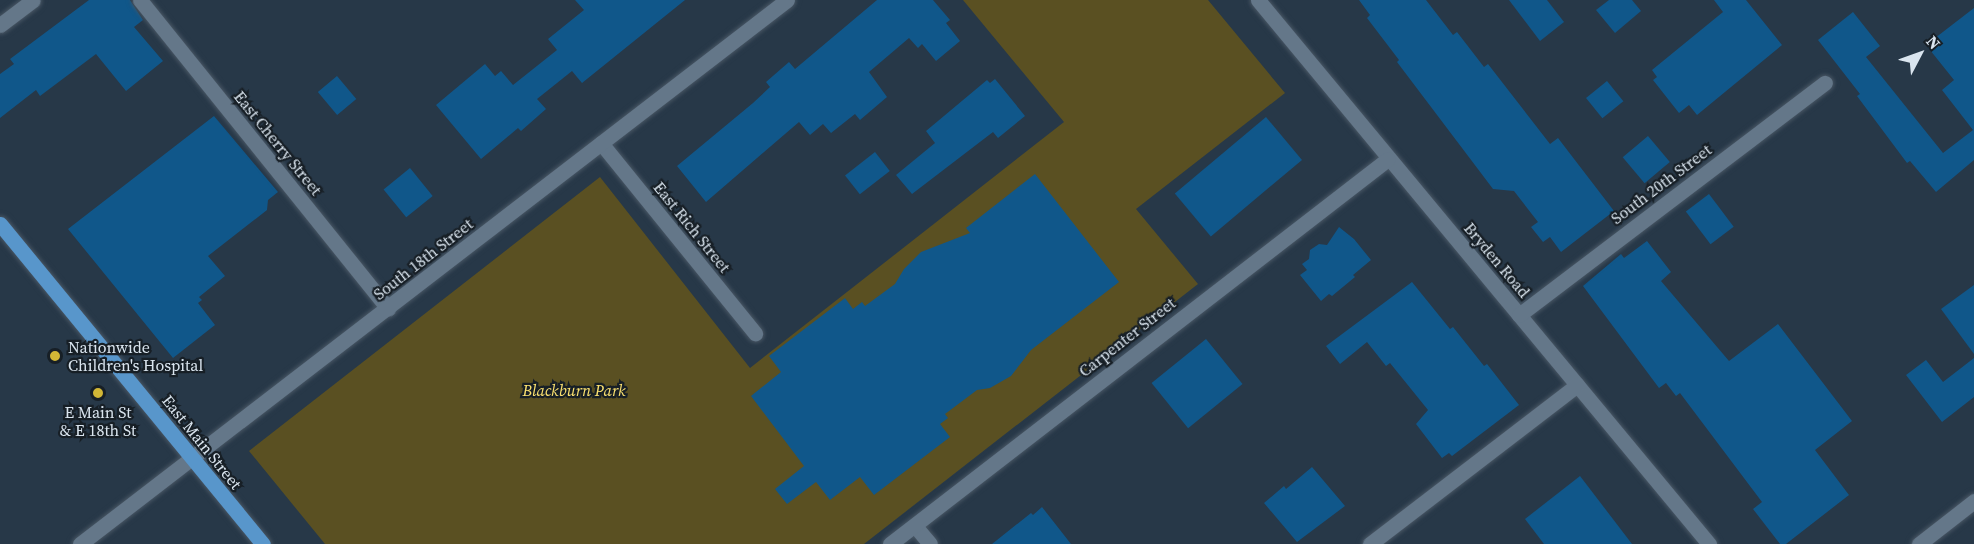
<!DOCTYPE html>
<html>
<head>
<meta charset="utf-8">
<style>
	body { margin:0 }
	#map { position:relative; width:1974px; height:544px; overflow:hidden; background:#273848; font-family:"Source Serif 4",serif }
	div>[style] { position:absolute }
	.green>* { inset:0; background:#5a5022 }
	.building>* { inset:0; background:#10578a; transform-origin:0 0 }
	.roads { filter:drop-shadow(0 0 2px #485664) drop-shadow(0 0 2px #485664) }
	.minor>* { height:15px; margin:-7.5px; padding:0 7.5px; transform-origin:7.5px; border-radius:7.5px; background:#647789 }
	.major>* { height:15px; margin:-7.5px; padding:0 7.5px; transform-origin:7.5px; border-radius:7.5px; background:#5896cb }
	.dots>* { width:16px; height:16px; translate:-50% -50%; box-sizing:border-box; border:3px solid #171f26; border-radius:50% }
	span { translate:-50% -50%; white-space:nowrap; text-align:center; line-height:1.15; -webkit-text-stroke:4.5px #171f26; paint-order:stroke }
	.street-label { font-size:16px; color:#dae5ef }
	.poi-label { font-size:16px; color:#dae5ef }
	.left { translate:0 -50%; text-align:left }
	.park-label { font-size:16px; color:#fce270; font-style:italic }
	.north { position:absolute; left:1890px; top:24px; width:60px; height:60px; -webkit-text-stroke:4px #171f26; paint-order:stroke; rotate:49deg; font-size:16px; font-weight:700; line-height:24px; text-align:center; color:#dae5ef }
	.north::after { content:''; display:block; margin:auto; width:21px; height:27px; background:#dae5ef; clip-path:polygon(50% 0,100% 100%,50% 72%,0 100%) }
</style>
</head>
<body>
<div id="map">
	<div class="green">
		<i style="clip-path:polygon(963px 0,1208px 0,1285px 93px,1136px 209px,1198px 284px,864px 544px,325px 544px,249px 451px,600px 177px,750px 368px,1064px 122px)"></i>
	</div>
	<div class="building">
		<i style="clip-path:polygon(89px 0,130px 0,143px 20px,134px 27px,163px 61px,126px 91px,96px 54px,40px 96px,36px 90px,0 118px,0 74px,14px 64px,10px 59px)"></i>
		<i style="clip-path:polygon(575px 0,685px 0,582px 83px,572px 71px,537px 99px,546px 109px,521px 131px,518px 128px,481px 159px,436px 105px,485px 64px,495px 76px,501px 71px,513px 85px,557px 50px,548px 39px,584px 10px)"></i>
		<i style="clip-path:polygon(877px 0,933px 0,950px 20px,946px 23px,960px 41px,936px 61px,922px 44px,918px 48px,909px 38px,869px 72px,887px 97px,860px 120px,855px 114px,831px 133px,823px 124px,810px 135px,799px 122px,706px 202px,677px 166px,753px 103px,770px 87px,766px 82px,789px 62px,795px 69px)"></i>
		<i style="clip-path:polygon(1359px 0,1426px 0,1453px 35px,1457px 32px,1484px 67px,1488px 64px,1550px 144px,1558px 138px,1614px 211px,1561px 252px,1550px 237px,1543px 242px,1531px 227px,1538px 222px,1514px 191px,1493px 189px,1397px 62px,1399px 60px,1367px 18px,1370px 15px)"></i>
		<i style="clip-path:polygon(1509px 0,1547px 0,1564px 22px,1540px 41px)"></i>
		<i style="clip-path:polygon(1609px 0,1632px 0,1641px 11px,1615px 33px,1596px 10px)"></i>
		<i style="clip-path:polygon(1714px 0,1746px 0,1782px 45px,1697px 115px,1689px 105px,1679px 113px,1653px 80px,1657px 77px,1652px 70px,1723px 12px)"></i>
		<i style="clip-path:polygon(1974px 8px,1974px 160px,1936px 192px,1910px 161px,1907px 163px,1857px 96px,1860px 94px,1818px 40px,1853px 12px,1880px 46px,1866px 57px,1943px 153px,1973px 130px,1942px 90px,1954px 80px,1926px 45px)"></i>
		<i style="left:337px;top:76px;width:30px;height:25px;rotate:50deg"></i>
		<i style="clip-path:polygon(995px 79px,1025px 116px,998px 138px,993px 132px,912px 194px,896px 175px,935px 143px,926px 131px,987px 80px,990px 83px)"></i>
		<i style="left:1607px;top:81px;width:26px;height:27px;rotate:51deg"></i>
		<i style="clip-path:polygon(214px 116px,278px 192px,268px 200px,267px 210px,208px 256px,225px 276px,199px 297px,202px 300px,198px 303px,215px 325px,173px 358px,68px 229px)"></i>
		<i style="left:1266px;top:117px;width:56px;height:119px;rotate:50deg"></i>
		<i style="left:1648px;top:136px;width:34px;height:33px;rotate:50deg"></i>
		<i style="left:875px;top:152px;width:24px;height:38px;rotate:52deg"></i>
		<i style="left:410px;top:168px;width:36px;height:34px;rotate:51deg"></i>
		<i style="clip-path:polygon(1035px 174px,1119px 282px,1031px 350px,1011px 376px,990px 388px,977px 390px,945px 414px,948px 418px,940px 424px,950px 437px,874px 495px,860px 477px,830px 500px,816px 482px,787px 504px,775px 489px,804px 466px,751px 396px,781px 372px,769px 356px,845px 298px,853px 309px,862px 302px,865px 306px,895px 284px,904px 269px,921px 252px,970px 233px,966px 228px)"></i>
		<i style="left:1709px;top:194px;width:41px;height:29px;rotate:53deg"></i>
		<i style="clip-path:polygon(1339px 227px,1354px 239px,1371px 260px,1353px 275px,1355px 277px,1332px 296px,1329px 294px,1321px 301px,1300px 275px,1307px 270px,1302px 264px,1309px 259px,1310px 250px,1319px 244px,1327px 245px)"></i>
		<i style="clip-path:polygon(1647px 241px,1671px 272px,1661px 281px,1729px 361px,1778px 324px,1852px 421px,1815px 450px,1849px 495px,1786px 544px,1780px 544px,1753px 509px,1762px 502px,1680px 393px,1676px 396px,1666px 383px,1659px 388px,1583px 286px,1621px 254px,1624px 258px)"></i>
		<i style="clip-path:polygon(1412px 282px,1450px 329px,1453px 327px,1484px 366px,1487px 364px,1519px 405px,1452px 456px,1449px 453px,1442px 458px,1416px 424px,1428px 410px,1390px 363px,1386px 366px,1367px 342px,1340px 364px,1326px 346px)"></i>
		<i style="clip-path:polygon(1974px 285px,1974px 354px,1941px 309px)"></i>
		<i style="left:1206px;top:339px;width:58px;height:70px;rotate:51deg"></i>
		<i style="clip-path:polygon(1974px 358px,1974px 397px,1942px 422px,1906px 375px,1926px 360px,1943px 382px)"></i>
		<i style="clip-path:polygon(1312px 467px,1345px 506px,1297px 542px,1264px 503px,1284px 486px,1286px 489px)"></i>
		<i style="clip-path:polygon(1580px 476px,1632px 544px,1544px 544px,1525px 519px)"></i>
		<i style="clip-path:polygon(1042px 507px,1071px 544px,992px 544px,1031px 513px,1033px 515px)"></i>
	</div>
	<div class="roads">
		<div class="minor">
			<i style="left:140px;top:0;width:396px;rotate:51.2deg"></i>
			<i style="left:1258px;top:0;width:707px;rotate:50.34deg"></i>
			<i style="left:0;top:25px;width:41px;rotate:-37.1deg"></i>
			<i style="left:601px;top:143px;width:245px;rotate:51deg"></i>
			<i style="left:1519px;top:315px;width:384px;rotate:-37.2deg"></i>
			<i style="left:915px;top:526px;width:23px;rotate:50deg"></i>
			<i style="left:80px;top:544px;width:892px;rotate:-37.58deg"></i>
			<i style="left:890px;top:544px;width:629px;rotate:-37.71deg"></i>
			<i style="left:1370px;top:544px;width:261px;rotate:-37.5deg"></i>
			<i style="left:1919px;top:544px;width:70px;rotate:-38deg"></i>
		</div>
		<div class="major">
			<i style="left:0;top:224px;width:414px;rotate:50.6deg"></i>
		</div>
	</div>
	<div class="dots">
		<i style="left:55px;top:356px;background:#d2b736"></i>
		<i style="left:98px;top:393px;background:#d2b736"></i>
	</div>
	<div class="street-label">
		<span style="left:278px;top:143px;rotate:51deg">East Cherry Street</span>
		<span style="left:1661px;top:184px;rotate:-37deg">South 20th Street</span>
		<span style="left:692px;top:227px;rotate:51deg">East Rich Street</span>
		<span style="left:423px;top:259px;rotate:-38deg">South 18th Street</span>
		<span style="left:1497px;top:260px;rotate:50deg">Bryden Road</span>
		<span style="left:1127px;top:337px;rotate:-38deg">Carpenter Street</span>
		<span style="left:202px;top:442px;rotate:51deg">East Main Street</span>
	</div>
	<div class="poi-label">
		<span class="left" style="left:68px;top:356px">Nationwide<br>Children's Hospital</span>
		<span style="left:98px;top:421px">E Main St<br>&amp; E 18th St</span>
	</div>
	<div class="park-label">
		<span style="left:574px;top:390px">Blackburn Park</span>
	</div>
	<div class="north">N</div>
</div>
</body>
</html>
